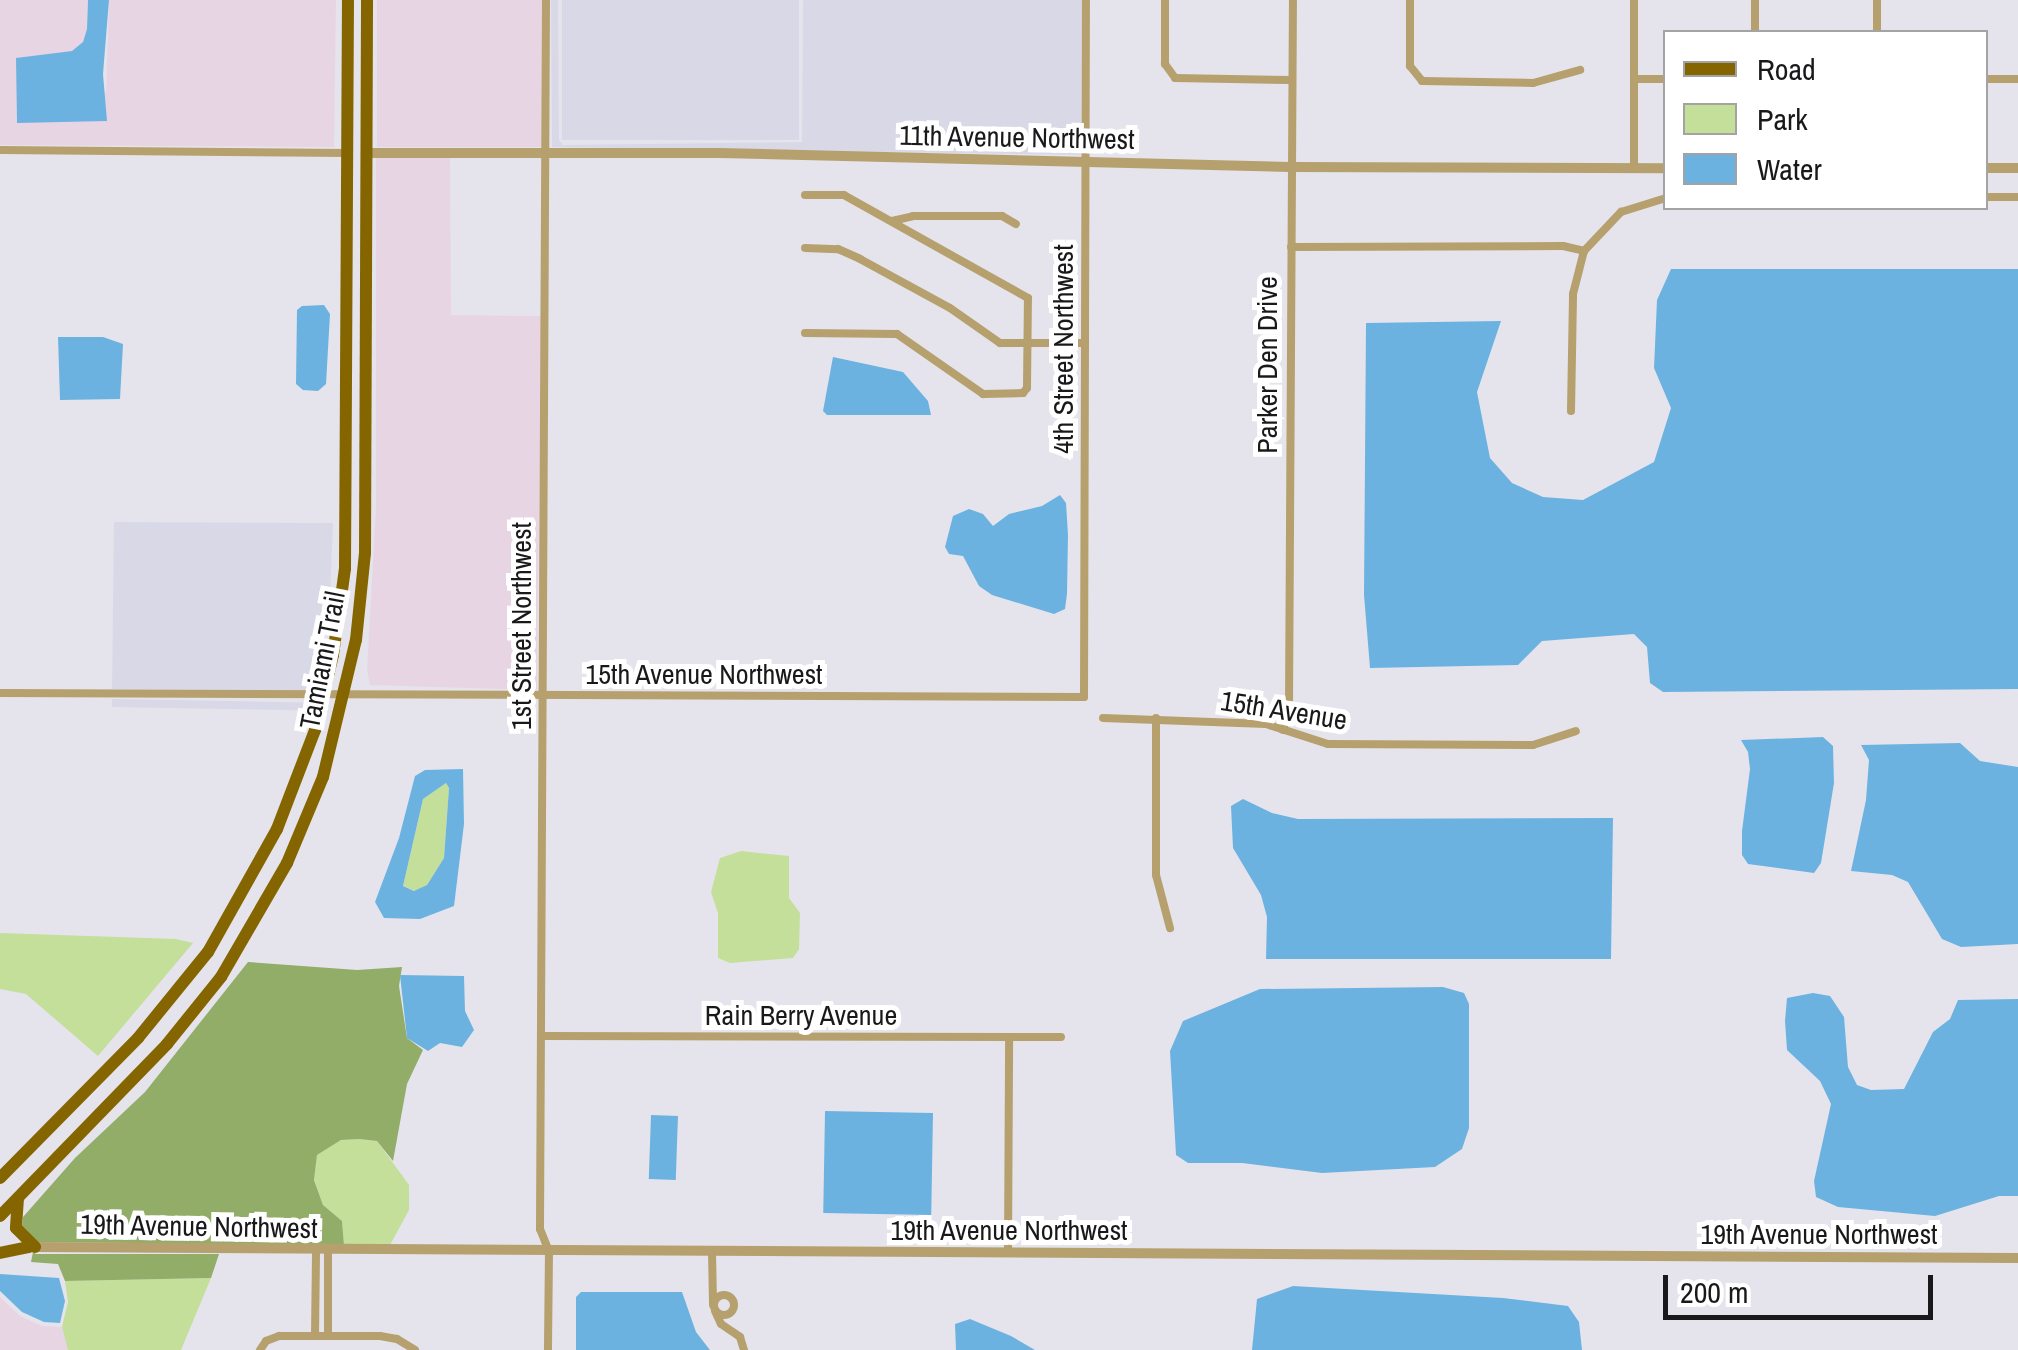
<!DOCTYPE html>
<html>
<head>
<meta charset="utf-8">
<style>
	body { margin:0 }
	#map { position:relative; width:2018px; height:1350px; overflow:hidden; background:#e5e4ec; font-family:"Archivo Narrow",sans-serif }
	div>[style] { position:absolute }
	.commercial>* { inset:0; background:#e8d5e4; transform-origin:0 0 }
	.built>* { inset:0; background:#d9d8e7; transform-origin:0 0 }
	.green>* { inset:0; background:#c3df99 }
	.forest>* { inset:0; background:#92ad68 }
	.water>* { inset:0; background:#6cb2e1; transform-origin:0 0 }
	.minor>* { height:8px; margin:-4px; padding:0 4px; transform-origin:4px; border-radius:4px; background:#b5a06e }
	.minor>.ring { margin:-4px; padding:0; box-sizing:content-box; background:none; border:8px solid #b5a06e; border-radius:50% }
	.tertiary>* { height:10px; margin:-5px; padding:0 5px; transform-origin:5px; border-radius:5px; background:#b5a06e }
	.primary>* { height:12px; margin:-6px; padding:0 6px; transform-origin:6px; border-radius:6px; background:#856500 }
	span { translate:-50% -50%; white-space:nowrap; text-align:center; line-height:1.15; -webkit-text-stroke:10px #fff; paint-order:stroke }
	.street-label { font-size:28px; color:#19191b }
	.legend { position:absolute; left:1663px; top:30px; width:325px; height:180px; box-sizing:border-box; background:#fff; border:2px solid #a3a3a4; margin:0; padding:12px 18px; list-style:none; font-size:30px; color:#19191b }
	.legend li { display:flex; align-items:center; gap:20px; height:50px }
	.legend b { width:50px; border:2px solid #a3a3a4 }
	.scale { position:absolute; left:1663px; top:1275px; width:270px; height:45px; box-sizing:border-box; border:5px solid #19191b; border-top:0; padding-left:12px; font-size:30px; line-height:35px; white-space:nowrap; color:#19191b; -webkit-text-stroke:8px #fff; paint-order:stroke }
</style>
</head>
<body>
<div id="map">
	<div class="commercial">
		<i style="clip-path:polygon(0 0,88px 0,87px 29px,83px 42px,72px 52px,16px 59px,106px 92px,109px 0,336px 0,334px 147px,0 145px)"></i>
		<i style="left:377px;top:0;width:165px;height:147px"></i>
		<i style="clip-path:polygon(376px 158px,450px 158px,451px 315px,541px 316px,537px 690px,370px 685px,367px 670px,376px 507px)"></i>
		<i style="clip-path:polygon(0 1297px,20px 1316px,42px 1326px,62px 1327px,68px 1350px,0 1350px)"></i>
	</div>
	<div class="built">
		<i style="clip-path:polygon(551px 0,558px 0,559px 140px,563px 145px,802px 142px,803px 0,1082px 0,1081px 155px,552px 147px)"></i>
		<i style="left:562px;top:0;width:237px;height:140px"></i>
		<i style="clip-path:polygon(114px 522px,333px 523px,329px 621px,311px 691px,112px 689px)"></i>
		<i style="left:112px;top:699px;width:195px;height:8px;rotate:1deg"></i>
	</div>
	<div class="green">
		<i style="clip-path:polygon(446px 783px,449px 788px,444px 858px,427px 885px,415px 891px,403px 886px,423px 799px)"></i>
		<i style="clip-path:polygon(741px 851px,789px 856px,789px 898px,800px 913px,799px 949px,793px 958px,730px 963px,718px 958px,718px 913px,711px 892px,720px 858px)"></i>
		<i style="clip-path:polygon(0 933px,176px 939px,193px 943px,98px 1056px,26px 994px,0 989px)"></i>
		<i style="clip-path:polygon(359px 1139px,377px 1141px,409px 1185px,409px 1210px,390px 1245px,344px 1245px,342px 1221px,323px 1205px,314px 1179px,317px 1155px,341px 1140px)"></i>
		<i style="clip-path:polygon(211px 1278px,181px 1350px,68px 1350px,62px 1327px,68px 1302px,65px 1281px)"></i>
	</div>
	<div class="forest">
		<i style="clip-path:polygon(248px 962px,357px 970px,402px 967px,399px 986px,407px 1038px,423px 1050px,407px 1084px,393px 1161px,377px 1141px,359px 1139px,341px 1140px,317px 1155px,314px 1180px,323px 1205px,342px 1221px,344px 1245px,37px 1242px,22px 1227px,23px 1217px,75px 1158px,145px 1092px)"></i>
		<i style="clip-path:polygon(33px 1252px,36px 1254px,219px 1254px,211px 1278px,65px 1281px,58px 1264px,31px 1262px)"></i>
	</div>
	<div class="water">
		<i style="clip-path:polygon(88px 0,109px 0,103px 74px,107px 121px,17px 123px,16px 58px,72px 51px,83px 42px,87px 29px)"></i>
		<i style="clip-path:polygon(1671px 269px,2018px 269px,2018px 689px,1663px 692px,1650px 683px,1647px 647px,1634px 634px,1542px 641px,1518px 665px,1370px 668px,1364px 595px,1366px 323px,1501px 321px,1477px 392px,1490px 458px,1512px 483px,1543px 497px,1583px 500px,1654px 462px,1671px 408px,1654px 368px,1657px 300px)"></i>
		<i style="clip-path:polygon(324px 305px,330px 314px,326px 384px,318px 391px,303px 390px,296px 384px,297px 310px,302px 306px)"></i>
		<i style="clip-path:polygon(58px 337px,103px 337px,123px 344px,120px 399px,60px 400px)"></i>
		<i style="clip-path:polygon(833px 357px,903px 372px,928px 401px,931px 415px,827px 415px,823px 411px)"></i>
		<i style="clip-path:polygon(1060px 495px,1066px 503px,1068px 535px,1067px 594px,1065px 609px,1054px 614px,992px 595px,979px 586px,963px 556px,949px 554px,945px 547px,953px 516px,969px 509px,983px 514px,993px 526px,1009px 514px,1042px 506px)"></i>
		<i style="clip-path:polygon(1823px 737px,1833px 746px,1834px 783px,1821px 863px,1814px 873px,1748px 864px,1742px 855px,1742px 831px,1750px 769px,1748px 752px,1741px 740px)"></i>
		<i style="clip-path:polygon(1960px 743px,1980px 761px,2018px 767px,2018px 944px,1961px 947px,1942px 939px,1908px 882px,1892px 875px,1851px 871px,1866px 800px,1869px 760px,1861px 745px)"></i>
		<i style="clip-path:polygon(evenodd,463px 769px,464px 824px,454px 906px,420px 919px,384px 918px,375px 902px,399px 838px,415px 776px,425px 770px,463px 769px,446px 783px,449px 788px,444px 858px,427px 885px,414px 891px,403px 886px,423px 799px,446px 783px)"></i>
		<i style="clip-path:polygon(1243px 799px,1272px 813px,1298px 819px,1613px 818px,1611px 959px,1266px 959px,1267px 917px,1261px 895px,1233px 848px,1231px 806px)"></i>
		<i style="clip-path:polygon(400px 975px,464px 976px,465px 1011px,474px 1030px,462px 1047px,440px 1043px,428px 1051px,407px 1038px)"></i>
		<i style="clip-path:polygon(1443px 987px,1464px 993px,1469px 1004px,1469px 1128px,1462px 1149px,1435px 1167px,1322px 1173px,1242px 1163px,1188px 1163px,1176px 1155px,1170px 1051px,1183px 1021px,1260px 989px)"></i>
		<i style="clip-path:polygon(1813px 993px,1830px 996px,1844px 1017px,1848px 1067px,1857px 1085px,1871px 1090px,1904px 1089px,1933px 1032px,1950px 1019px,1958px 1000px,2018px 999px,2018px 1196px,1999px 1196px,1935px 1216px,1838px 1207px,1816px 1197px,1814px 1181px,1831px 1104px,1820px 1081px,1787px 1050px,1785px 1021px,1787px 998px)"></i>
		<i style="left:933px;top:1113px;width:102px;height:108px;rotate:91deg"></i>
		<i style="left:651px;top:1115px;width:27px;height:64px;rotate:2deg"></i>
		<i style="clip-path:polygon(0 1274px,59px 1278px,65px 1301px,60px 1323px,44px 1322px,22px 1312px,0 1291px)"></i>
		<i style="clip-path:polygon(1293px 1286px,1503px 1298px,1568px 1306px,1579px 1322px,1582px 1350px,1252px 1350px,1257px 1299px)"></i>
		<i style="clip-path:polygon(581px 1292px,682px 1292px,696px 1332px,710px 1350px,576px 1350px,576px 1297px)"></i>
		<i style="clip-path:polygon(970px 1319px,1011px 1336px,1035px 1350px,956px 1350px,955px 1324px)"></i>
	</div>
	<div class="minor">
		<i style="left:546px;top:0;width:1229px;rotate:90.28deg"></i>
		<i style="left:540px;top:1229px;width:24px;rotate:68deg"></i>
		<i style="left:549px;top:1251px;width:99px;rotate:90.6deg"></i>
		<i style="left:1165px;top:0;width:64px;rotate:90deg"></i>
		<i style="left:1165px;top:64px;width:17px;rotate:54deg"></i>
		<i style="left:1175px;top:78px;width:116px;rotate:1deg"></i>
		<i style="left:1410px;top:0;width:66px;rotate:90deg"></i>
		<i style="left:1410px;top:66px;width:19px;rotate:51deg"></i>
		<i style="left:1422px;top:81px;width:111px;rotate:1deg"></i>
		<i style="left:1533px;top:83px;width:49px;rotate:-15.5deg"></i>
		<i style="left:1755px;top:0;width:32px;rotate:90deg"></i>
		<i style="left:1877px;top:32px;width:32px;rotate:-90deg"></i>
		<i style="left:1634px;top:79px;width:32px"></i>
		<i style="left:1986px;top:79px;width:32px"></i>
		<i style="left:0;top:150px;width:348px;rotate:0.5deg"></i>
		<i style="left:1634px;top:167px;width:167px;rotate:-90deg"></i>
		<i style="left:1986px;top:197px;width:32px"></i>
		<i style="left:892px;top:221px;width:22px;rotate:-13deg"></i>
		<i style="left:913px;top:216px;width:89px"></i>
		<i style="left:1002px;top:216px;width:16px;rotate:30deg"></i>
		<i style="left:1291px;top:247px;width:272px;rotate:-0.2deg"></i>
		<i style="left:1563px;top:246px;width:22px;rotate:13deg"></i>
		<i style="left:805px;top:248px;width:33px;rotate:2deg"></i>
		<i style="left:838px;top:249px;width:24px;rotate:24deg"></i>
		<i style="left:860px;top:259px;width:102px;rotate:28.6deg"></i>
		<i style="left:950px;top:308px;width:61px;rotate:35deg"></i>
		<i style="left:1000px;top:343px;width:85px"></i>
		<i style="left:805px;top:333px;width:92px;rotate:0.6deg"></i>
		<i style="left:897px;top:334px;width:105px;rotate:34.9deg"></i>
		<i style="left:983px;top:394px;width:40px;rotate:-1.4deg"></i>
		<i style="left:1023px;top:393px;width:6px;rotate:-51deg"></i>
		<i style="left:1027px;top:388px;width:90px;rotate:-89.4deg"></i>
		<i style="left:1028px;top:298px;width:211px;rotate:-150.8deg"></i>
		<i style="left:844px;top:195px;width:39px;rotate:180deg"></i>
		<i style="left:1571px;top:411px;width:117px;rotate:-89deg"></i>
		<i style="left:1573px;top:294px;width:44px;rotate:-75.7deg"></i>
		<i style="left:1584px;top:251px;width:54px;rotate:-46.5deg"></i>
		<i style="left:1621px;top:212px;width:47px;rotate:-17.3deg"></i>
		<i style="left:0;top:693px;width:1084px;rotate:0.21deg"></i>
		<i style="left:1084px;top:697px;width:697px;rotate:-89.84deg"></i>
		<i style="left:1103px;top:718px;width:163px;rotate:2.1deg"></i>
		<i style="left:1266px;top:724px;width:65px;rotate:17.9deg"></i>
		<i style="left:1328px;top:744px;width:205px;rotate:0.3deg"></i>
		<i style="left:1533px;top:745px;width:45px;rotate:-18deg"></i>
		<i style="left:1156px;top:718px;width:157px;rotate:90deg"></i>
		<i style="left:1156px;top:875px;width:55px;rotate:75.2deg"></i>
		<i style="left:1283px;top:730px;width:24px;rotate:-75deg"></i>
		<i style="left:1289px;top:707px;width:707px;rotate:-89.68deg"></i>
		<i style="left:541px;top:1036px;width:520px;rotate:0.11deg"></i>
		<i style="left:328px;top:1250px;width:86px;rotate:90deg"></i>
		<i style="left:712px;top:1251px;width:54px;rotate:88.9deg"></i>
		<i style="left:1008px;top:1253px;width:216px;rotate:-89.7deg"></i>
		<i class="ring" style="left:714px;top:1295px;width:12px;height:12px"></i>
		<i style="left:715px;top:1311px;width:14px;rotate:65deg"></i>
		<i style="left:721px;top:1324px;width:23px;rotate:34deg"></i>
		<i style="left:740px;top:1337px;width:14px;rotate:73deg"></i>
		<i style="left:315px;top:1336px;width:86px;rotate:-89.3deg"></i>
		<i style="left:260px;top:1350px;width:11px;rotate:-56deg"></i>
		<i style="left:266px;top:1341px;width:14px;rotate:-21deg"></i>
		<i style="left:279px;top:1336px;width:101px"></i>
		<i style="left:380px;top:1336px;width:17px;rotate:10deg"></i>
		<i style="left:397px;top:1339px;width:21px;rotate:31deg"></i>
	</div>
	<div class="tertiary">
		<i style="left:367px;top:153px;width:352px"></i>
		<i style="left:719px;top:153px;width:571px;rotate:1.4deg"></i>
		<i style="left:1290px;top:167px;width:376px;rotate:0.2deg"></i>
		<i style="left:1986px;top:168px;width:32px"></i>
		<i style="left:29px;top:1247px;width:1989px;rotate:0.32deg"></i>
	</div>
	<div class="primary">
		<i style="left:0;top:1178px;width:197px;rotate:-45.4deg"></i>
		<i style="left:138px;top:1038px;width:111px;rotate:-50.9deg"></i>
		<i style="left:208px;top:952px;width:141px;rotate:-60.7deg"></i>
		<i style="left:277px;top:829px;width:106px;rotate:-69deg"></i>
		<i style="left:315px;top:730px;width:77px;rotate:-76.5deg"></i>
		<i style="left:333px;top:655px;width:87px;rotate:-82.1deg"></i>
		<i style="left:345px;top:569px;width:569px;rotate:-89.7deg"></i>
		<i style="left:18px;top:1198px;width:30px;rotate:94deg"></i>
		<i style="left:16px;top:1228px;width:27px;rotate:45deg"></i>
		<i style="left:0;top:1216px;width:240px;rotate:-45.8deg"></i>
		<i style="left:167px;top:1044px;width:86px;rotate:-51.1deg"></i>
		<i style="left:221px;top:977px;width:132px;rotate:-59.9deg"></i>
		<i style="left:287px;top:863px;width:93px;rotate:-67.3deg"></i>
		<i style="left:323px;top:777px;width:141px;rotate:-76.5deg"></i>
		<i style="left:356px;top:640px;width:87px;rotate:-84.1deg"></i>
		<i style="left:365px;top:553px;width:553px;rotate:-89.79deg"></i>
		<i style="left:0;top:1253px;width:30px;rotate:-12deg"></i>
	</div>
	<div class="street-label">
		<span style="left:1017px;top:137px;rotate:1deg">11th Avenue Northwest</span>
		<span style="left:1063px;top:349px;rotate:-90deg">4th Street Northwest</span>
		<span style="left:1267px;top:365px;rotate:-90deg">Parker Den Drive</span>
		<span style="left:521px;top:626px;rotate:-90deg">1st Street Northwest</span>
		<span style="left:322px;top:660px;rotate:-79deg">Tamiami Trail</span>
		<span style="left:704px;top:674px">15th Avenue Northwest</span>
		<span style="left:1284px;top:710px;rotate:9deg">15th Avenue</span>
		<span style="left:801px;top:1015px">Rain Berry Avenue</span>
		<span style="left:199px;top:1226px;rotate:1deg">19th Avenue Northwest</span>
		<span style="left:1009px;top:1230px">19th Avenue Northwest</span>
		<span style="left:1819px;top:1234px">19th Avenue Northwest</span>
	</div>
	<ul class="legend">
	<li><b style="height:12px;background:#856500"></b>Road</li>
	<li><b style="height:28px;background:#c3df99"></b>Park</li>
	<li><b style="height:28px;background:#6cb2e1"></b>Water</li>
	</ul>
	<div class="scale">200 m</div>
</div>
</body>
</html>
